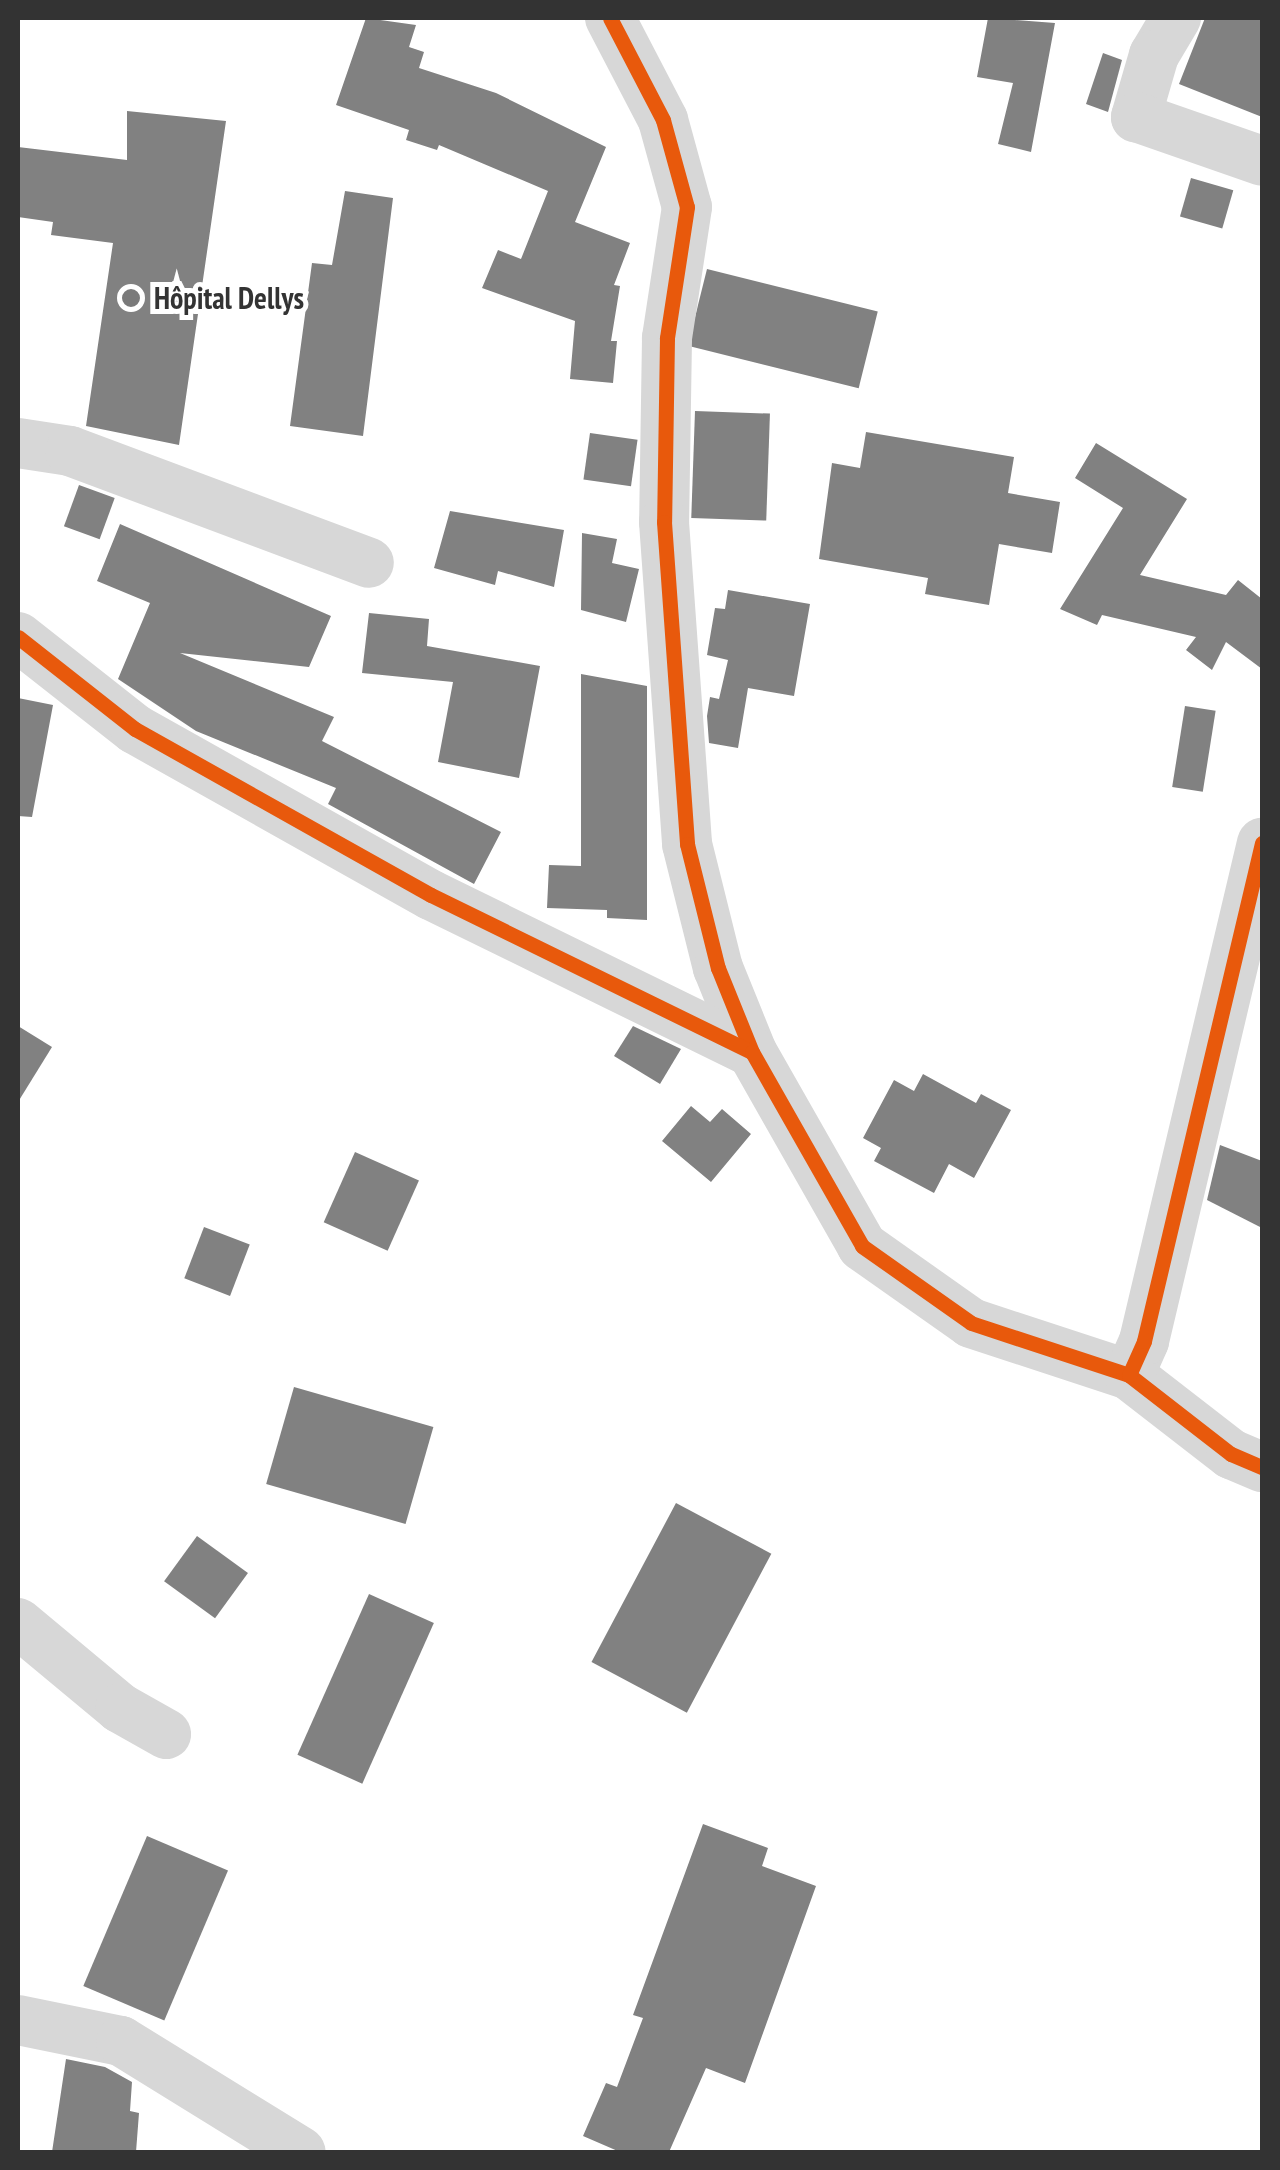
<!DOCTYPE html>
<html>
<head>
<meta charset="utf-8">
<style>
	body { margin:0 }
	#map { position:relative; width:1280px; height:2170px; overflow:hidden; background:#fff; font-family:"PT Sans Narrow",sans-serif }
	div>[style] { position:absolute }
	.building>* { inset:0; background:#818181; transform-origin:0 0 }
	.minor>* { height:50px; margin:-25px; padding:0 25px; transform-origin:25px; border-radius:25px; background:#d7d7d7 }
	.cycleway>* { height:15px; margin:-7.5px; padding:0 7.5px; transform-origin:7.5px; border-radius:7.5px; background:#e8590c }
	.dots>* { width:28px; height:28px; translate:-50% -50%; box-sizing:border-box; border:5px solid #fff; border-radius:50% }
	span { translate:-50% -50%; white-space:nowrap; text-align:center; line-height:1.15; -webkit-text-stroke:10px #fff; paint-order:stroke }
	.poi-label { font-size:30px; color:#333; font-weight:700 }
	.left { translate:0 -50%; text-align:left }
	.frame { position:absolute; inset:0; border:20px solid #333; pointer-events:none }
</style>
</head>
<body>
<div id="map">
	<div class="building">
		<i style="clip-path:polygon(366px 18px,416px 25px,409px 47px,424px 52px,419px 68px,496px 93px,606px 147px,575px 222px,630px 243px,614px 285px,620px 286px,611px 341px,617px 341px,613px 383px,570px 379px,575px 321px,482px 288px,498px 250px,521px 259px,548px 191px,439px 145px,437px 150px,406px 140px,409px 130px,336px 105px)"></i>
		<i style="clip-path:polygon(988px 18px,1055px 23px,1031px 152px,998px 144px,1013px 83px,977px 77px)"></i>
		<i style="clip-path:polygon(1205px 18px,1262px 18px,1262px 117px,1179px 84px)"></i>
		<i style="clip-path:polygon(1103px 53px,1122px 60px,1108px 112px,1086px 104px)"></i>
		<i style="clip-path:polygon(127px 111px,226px 121px,179px 445px,86px 426px,113px 243px,51px 235px,53px 222px,18px 217px,18px 147px,127px 160px)"></i>
		<i style="left:1191px;top:178px;width:44px;height:40px;rotate:16deg"></i>
		<i style="clip-path:polygon(345px 191px,393px 198px,363px 436px,290px 426px,312px 263px,332px 265px)"></i>
		<i style="left:707px;top:269px;width:176px;height:79px;rotate:14deg"></i>
		<i style="left:695px;top:411px;width:75px;height:107px;rotate:2deg"></i>
		<i style="clip-path:polygon(866px 432px,1014px 457px,1008px 493px,1060px 502px,1052px 553px,999px 544px,989px 605px,925px 594px,928px 578px,819px 559px,832px 463px,860px 468px)"></i>
		<i style="left:590px;top:433px;width:48px;height:47px;rotate:8deg"></i>
		<i style="clip-path:polygon(1096px 443px,1187px 499px,1140px 575px,1226px 595px,1238px 580px,1262px 599px,1262px 669px,1226px 642px,1212px 670px,1186px 650px,1196px 637px,1102px 615px,1097px 625px,1060px 609px,1123px 508px,1075px 478px)"></i>
		<i style="left:79px;top:485px;width:38px;height:44px;rotate:20deg"></i>
		<i style="clip-path:polygon(450px 511px,564px 530px,554px 587px,498px 571px,495px 585px,434px 568px)"></i>
		<i style="clip-path:polygon(120px 524px,331px 616px,309px 667px,180px 653px,334px 717px,322px 741px,501px 832px,474px 884px,328px 804px,336px 788px,196px 731px,118px 679px,150px 603px,97px 581px)"></i>
		<i style="clip-path:polygon(582px 533px,617px 539px,612px 563px,639px 569px,626px 622px,581px 610px)"></i>
		<i style="clip-path:polygon(728px 590px,810px 604px,794px 696px,748px 688px,738px 748px,709px 743px,707px 716px,710px 697px,719px 699px,728px 660px,707px 655px,715px 608px,725px 609px)"></i>
		<i style="clip-path:polygon(369px 613px,429px 619px,427px 646px,540px 666px,519px 778px,438px 762px,453px 682px,362px 673px)"></i>
		<i style="clip-path:polygon(581px 674px,647px 686px,647px 920px,607px 918px,607px 910px,547px 908px,549px 865px,581px 866px)"></i>
		<i style="clip-path:polygon(18px 698px,53px 705px,32px 817px,18px 816px)"></i>
		<i style="left:1185px;top:706px;width:31px;height:82px;rotate:9deg"></i>
		<i style="clip-path:polygon(18px 1026px,52px 1047px,18px 1102px)"></i>
		<i style="clip-path:polygon(633px 1026px,681px 1049px,660px 1084px,614px 1056px)"></i>
		<i style="clip-path:polygon(923px 1074px,976px 1103px,981px 1094px,1011px 1110px,974px 1178px,949px 1164px,934px 1193px,874px 1161px,881px 1148px,863px 1138px,894px 1080px,914px 1091px)"></i>
		<i style="clip-path:polygon(691px 1106px,710px 1122px,722px 1109px,751px 1134px,711px 1182px,662px 1141px)"></i>
		<i style="clip-path:polygon(1220px 1145px,1262px 1161px,1262px 1228px,1207px 1200px)"></i>
		<i style="left:355px;top:1152px;width:70px;height:77px;rotate:24deg"></i>
		<i style="left:204px;top:1227px;width:49px;height:55px;rotate:21deg"></i>
		<i style="left:294px;top:1387px;width:145px;height:101px;rotate:16deg"></i>
		<i style="left:676px;top:1503px;width:108px;height:180px;rotate:28deg"></i>
		<i style="left:197px;top:1536px;width:63px;height:56px;rotate:36deg"></i>
		<i style="left:369px;top:1594px;width:71px;height:176px;rotate:24deg"></i>
		<i style="clip-path:polygon(703px 1824px,768px 1848px,762px 1866px,816px 1886px,745px 2083px,706px 2068px,669px 2152px,620px 2152px,583px 2136px,606px 2083px,617px 2087px,643px 2018px,633px 2015px)"></i>
		<i style="left:147px;top:1836px;width:88px;height:163px;rotate:23deg"></i>
		<i style="clip-path:polygon(66px 2059px,105px 2067px,132px 2082px,130px 2111px,139px 2113px,136px 2152px,52px 2152px)"></i>
	</div>
	<div class="minor">
		<i style="left:610px;top:18px;width:115px;rotate:62.5deg"></i>
		<i style="left:663px;top:120px;width:90px;rotate:74.6deg"></i>
		<i style="left:687px;top:207px;width:133px;rotate:98.7deg"></i>
		<i style="left:667px;top:338px;width:184px;rotate:90.9deg"></i>
		<i style="left:664px;top:522px;width:323px;rotate:85.9deg"></i>
		<i style="left:687px;top:844px;width:128px;rotate:76deg"></i>
		<i style="left:718px;top:968px;width:91px;rotate:68deg"></i>
		<i style="left:1176px;top:18px;width:43px;rotate:120.7deg"></i>
		<i style="left:1154px;top:55px;width:65px;rotate:106.2deg"></i>
		<i style="left:1136px;top:117px;width:133px;rotate:19.2deg"></i>
		<i style="left:18px;top:443px;width:53px;rotate:8.7deg"></i>
		<i style="left:70px;top:451px;width:319px;rotate:20.5deg"></i>
		<i style="left:18px;top:637px;width:149px;rotate:38.2deg"></i>
		<i style="left:135px;top:729px;width:339px;rotate:29.3deg"></i>
		<i style="left:431px;top:895px;width:357px;rotate:26.1deg"></i>
		<i style="left:752px;top:1052px;width:223px;rotate:60.4deg"></i>
		<i style="left:862px;top:1246px;width:133px;rotate:35.2deg"></i>
		<i style="left:971px;top:1323px;width:166px;rotate:18.2deg"></i>
		<i style="left:1129px;top:1375px;width:129px;rotate:37.8deg"></i>
		<i style="left:1231px;top:1454px;width:34px;rotate:23deg"></i>
		<i style="left:1129px;top:1375px;width:37px;rotate:-66deg"></i>
		<i style="left:1144px;top:1341px;width:512px;rotate:-76.67deg"></i>
		<i style="left:18px;top:1623px;width:133px;rotate:39.8deg"></i>
		<i style="left:120px;top:1708px;width:53px;rotate:29.5deg"></i>
		<i style="left:18px;top:2020px;width:105px;rotate:11.5deg"></i>
		<i style="left:121px;top:2041px;width:211px;rotate:31.7deg"></i>
	</div>
	<div class="cycleway">
		<i style="left:610px;top:18px;width:115px;rotate:62.5deg"></i>
		<i style="left:663px;top:120px;width:90px;rotate:74.6deg"></i>
		<i style="left:687px;top:207px;width:133px;rotate:98.7deg"></i>
		<i style="left:667px;top:338px;width:184px;rotate:90.9deg"></i>
		<i style="left:664px;top:522px;width:323px;rotate:85.9deg"></i>
		<i style="left:687px;top:844px;width:128px;rotate:76deg"></i>
		<i style="left:718px;top:968px;width:91px;rotate:68deg"></i>
		<i style="left:18px;top:637px;width:149px;rotate:38.2deg"></i>
		<i style="left:135px;top:729px;width:339px;rotate:29.3deg"></i>
		<i style="left:431px;top:895px;width:357px;rotate:26.1deg"></i>
		<i style="left:752px;top:1052px;width:223px;rotate:60.4deg"></i>
		<i style="left:862px;top:1246px;width:133px;rotate:35.2deg"></i>
		<i style="left:971px;top:1323px;width:166px;rotate:18.2deg"></i>
		<i style="left:1129px;top:1375px;width:129px;rotate:37.8deg"></i>
		<i style="left:1231px;top:1454px;width:34px;rotate:23deg"></i>
		<i style="left:1129px;top:1375px;width:37px;rotate:-66deg"></i>
		<i style="left:1144px;top:1341px;width:512px;rotate:-76.67deg"></i>
	</div>
	<div class="dots">
		<i style="left:131px;top:298px;background:#7a7a7a"></i>
	</div>
	<div class="poi-label">
		<span class="left" style="left:154px;top:298px">Hôpital Dellys</span>
	</div>
	<div class="frame"></div>
</div>
</body>
</html>
